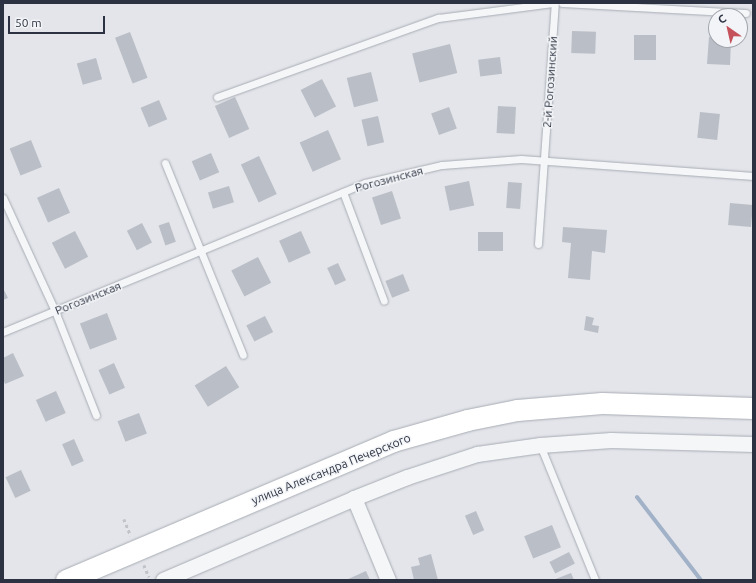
<!DOCTYPE html>
<html>
<head>
<meta charset="utf-8">
<style>
	body { margin:0 }
	#map { position:relative; width:756px; height:583px; overflow:hidden; background:#e3e5ea; font-family:Ubuntu,sans-serif }
	div>[style] { position:absolute }
	.stream>* { height:4px; margin:-2px; padding:0 2px; transform-origin:2px; border-radius:2px; background:#a1b1c7 }
	.building>* { inset:0; background:#babec6; transform-origin:0 0 }
	.path>* { height:2.5px; margin-top:-1.25px; transform-origin:0; background:repeating-linear-gradient(90deg,#c1c3c8 0 3px,transparent 0 6px) }
	.roads { filter:drop-shadow(0 0 1px #a8acb4) drop-shadow(0 0 1px #a8acb4) }
	.lane>* { height:7px; margin:-3.5px; padding:0 3.5px; transform-origin:3.5px; border-radius:3.5px; background:#f5f6f8 }
	.street>* { height:15px; margin:-7.5px; padding:0 7.5px; transform-origin:7.5px; border-radius:7.5px; background:#f5f6f8 }
	.secondary>* { height:21px; margin:-10.5px; padding:0 10.5px; transform-origin:10.5px; border-radius:10.5px; background:#fff }
	span { translate:-50% -50%; white-space:nowrap; text-align:center; line-height:1.15; -webkit-text-stroke:3px #f2f4f7; paint-order:stroke }
	.street-label { font-size:12px; color:#2c3241 }
	.frame { position:absolute; inset:0; border:4px solid #2c3241; pointer-events:none }
	.north { position:absolute; left:708px; top:8px; width:40px; height:40px; box-sizing:border-box; background:#f2f4f7; border:1px solid #a3a6ae; border-radius:50%; rotate:326deg; font-size:11px; font-weight:700; line-height:16px; text-align:center; color:#2c3241 }
	.north::after { content:''; display:block; margin:auto; width:14px; height:18px; background:#c5525b; clip-path:polygon(50% 0,100% 100%,50% 72%,0 100%) }
	.scale { position:absolute; left:8px; top:16px; width:97px; height:18px; box-sizing:border-box; border:2px solid #2c3241; border-top:0; padding-left:5px; font-size:12px; line-height:14px; white-space:nowrap; color:#2c3241; -webkit-text-stroke:3px #f2f4f7; paint-order:stroke }
</style>
</head>
<body>
<div id="map">
	<div class="stream">
		<i style="left:637px;top:497px;width:105px;rotate:52.4deg"></i>
	</div>
	<div class="building">
		<i style="left:572px;top:31px;width:24px;height:22px;rotate:2deg"></i>
		<i style="left:130px;top:32px;width:49px;height:16px;rotate:69deg"></i>
		<i style="left:634px;top:35px;width:22px;height:25px"></i>
		<i style="clip-path:polygon(709px 37px,716px 38px,716px 40px,731px 40px,730px 65px,707px 64px)"></i>
		<i style="left:450px;top:44px;width:30px;height:39px;rotate:76deg"></i>
		<i style="left:500px;top:57px;width:17px;height:22px;rotate:83deg"></i>
		<i style="left:96px;top:58px;width:22px;height:20px;rotate:74deg"></i>
		<i style="left:371px;top:72px;width:30px;height:25px;rotate:76deg"></i>
		<i style="left:322px;top:79px;width:31px;height:24px;rotate:63deg"></i>
		<i style="left:235px;top:97px;width:35px;height:22px;rotate:66deg"></i>
		<i style="left:159px;top:100px;width:21px;height:20px;rotate:67deg"></i>
		<i style="left:498px;top:106px;width:18px;height:27px;rotate:3deg"></i>
		<i style="left:449px;top:107px;width:23px;height:19px;rotate:70deg"></i>
		<i style="left:700px;top:112px;width:20px;height:26px;rotate:6deg"></i>
		<i style="left:378px;top:116px;width:27px;height:17px;rotate:77deg"></i>
		<i style="left:328px;top:130px;width:32px;height:31px;rotate:66deg"></i>
		<i style="left:31px;top:140px;width:29px;height:23px;rotate:68deg"></i>
		<i style="left:211px;top:153px;width:21px;height:21px;rotate:67deg"></i>
		<i style="left:259px;top:156px;width:42px;height:20px;rotate:65deg"></i>
		<i style="left:469px;top:181px;width:25px;height:25px;rotate:78deg"></i>
		<i style="left:508px;top:182px;width:14px;height:26px;rotate:4deg"></i>
		<i style="left:229px;top:186px;width:17px;height:22px;rotate:73deg"></i>
		<i style="left:59px;top:188px;width:27px;height:24px;rotate:66deg"></i>
		<i style="left:392px;top:191px;width:29px;height:21px;rotate:72deg"></i>
		<i style="left:730px;top:203px;width:23px;height:22px;rotate:5deg"></i>
		<i style="left:169px;top:222px;width:21px;height:11px;rotate:71deg"></i>
		<i style="left:142px;top:223px;width:22px;height:17px;rotate:63deg"></i>
		<i style="clip-path:polygon(563px 227px,607px 230px,605px 253px,592px 251px,590px 280px,568px 278px,571px 243px,562px 242px)"></i>
		<i style="left:75px;top:231px;width:29px;height:26px;rotate:63deg"></i>
		<i style="left:301px;top:231px;width:24px;height:24px;rotate:66deg"></i>
		<i style="left:503px;top:232px;width:19px;height:25px;rotate:90deg"></i>
		<i style="left:258px;top:257px;width:29px;height:30px;rotate:63deg"></i>
		<i style="left:338px;top:263px;width:19px;height:12px;rotate:65deg"></i>
		<i style="left:403px;top:274px;width:18px;height:19px;rotate:68deg"></i>
		<i style="clip-path:polygon(3px 288px,8px 298px,3px 300px)"></i>
		<i style="left:107px;top:313px;width:28px;height:29px;rotate:69deg"></i>
		<i style="left:265px;top:316px;width:18px;height:21px;rotate:63deg"></i>
		<i style="clip-path:polygon(586px 316px,594px 318px,592px 325px,599px 326px,598px 333px,584px 330px)"></i>
		<i style="clip-path:polygon(13px 353px,24px 376px,5px 384px,3px 379px,3px 358px)"></i>
		<i style="left:114px;top:363px;width:27px;height:17px;rotate:66deg"></i>
		<i style="left:226px;top:366px;width:25px;height:37px;rotate:58deg"></i>
		<i style="left:56px;top:391px;width:24px;height:22px;rotate:66deg"></i>
		<i style="left:139px;top:413px;width:22px;height:23px;rotate:69deg"></i>
		<i style="left:74px;top:439px;width:24px;height:13px;rotate:66deg"></i>
		<i style="left:21px;top:470px;width:23px;height:17px;rotate:65deg"></i>
		<i style="left:476px;top:511px;width:21px;height:12px;rotate:67deg"></i>
		<i style="left:552px;top:525px;width:24px;height:30px;rotate:68deg"></i>
		<i style="left:569px;top:552px;width:13px;height:22px;rotate:63deg"></i>
		<i style="clip-path:polygon(431px 554px,438px 580px,414px 580px,411px 567px,420px 565px,418px 558px)"></i>
		<i style="clip-path:polygon(366px 571px,370px 580px,346px 580px)"></i>
		<i style="clip-path:polygon(571px 573px,574px 580px,553px 580px)"></i>
	</div>
	<div class="path">
		<i style="left:124px;top:519px;width:18px;rotate:68deg"></i>
		<i style="left:144px;top:565px;width:13px;rotate:67deg"></i>
	</div>
	<div class="roads">
		<div class="lane">
			<i style="left:562px;top:3px;width:184px;rotate:3.1deg"></i>
			<i style="left:217px;top:97px;width:235px;rotate:-19.7deg"></i>
			<i style="left:438px;top:18px;width:116px;rotate:-7.4deg"></i>
			<i style="left:165px;top:163px;width:207px;rotate:67.9deg"></i>
			<i style="left:343px;top:192px;width:116px;rotate:69.4deg"></i>
			<i style="left:3px;top:198px;width:124px;rotate:65.3deg"></i>
			<i style="left:55px;top:311px;width:112px;rotate:68.5deg"></i>
			<i style="left:538px;top:244px;width:242px;rotate:-86deg"></i>
			<i style="left:3px;top:332px;width:391px;rotate:-22.4deg"></i>
			<i style="left:365px;top:183px;width:79px;rotate:-13.2deg"></i>
			<i style="left:442px;top:165px;width:79px;rotate:-4.3deg"></i>
			<i style="left:521px;top:159px;width:233px;rotate:4.2deg"></i>
			<i style="left:540px;top:445px;width:146px;rotate:67.8deg"></i>
		</div>
		<div class="street">
			<i style="left:354px;top:498px;width:89px;rotate:67.5deg"></i>
			<i style="left:163px;top:580px;width:208px;rotate:-23.2deg"></i>
			<i style="left:354px;top:498px;width:57px;rotate:-21.6deg"></i>
			<i style="left:407px;top:477px;width:74px;rotate:-18.2deg"></i>
			<i style="left:477px;top:454px;width:64px;rotate:-8.1deg"></i>
			<i style="left:540px;top:445px;width:71px;rotate:-4deg"></i>
			<i style="left:611px;top:440px;width:142px;rotate:1.6deg"></i>
		</div>
		<div class="secondary">
			<i style="left:66px;top:580px;width:355px;rotate:-23deg"></i>
			<i style="left:393px;top:441px;width:77px;rotate:-15.8deg"></i>
			<i style="left:467px;top:420px;width:51px;rotate:-11.3deg"></i>
			<i style="left:517px;top:410px;width:85px;rotate:-4.7deg"></i>
			<i style="left:602px;top:403px;width:151px;rotate:1.9deg"></i>
		</div>
	</div>
	<div class="street-label">
		<span style="left:550px;top:82px;rotate:-86deg">2-й Рогозинский</span>
		<span style="left:389px;top:179px;rotate:-15deg">Рогозинская</span>
		<span style="left:88px;top:298px;rotate:-22deg">Рогозинская</span>
		<span style="left:331px;top:469px;rotate:-22deg">улица Александра Печерского</span>
	</div>
	<div class="frame"></div>
	<div class="north">С</div>
	<div class="scale">50 m</div>
</div>
</body>
</html>
